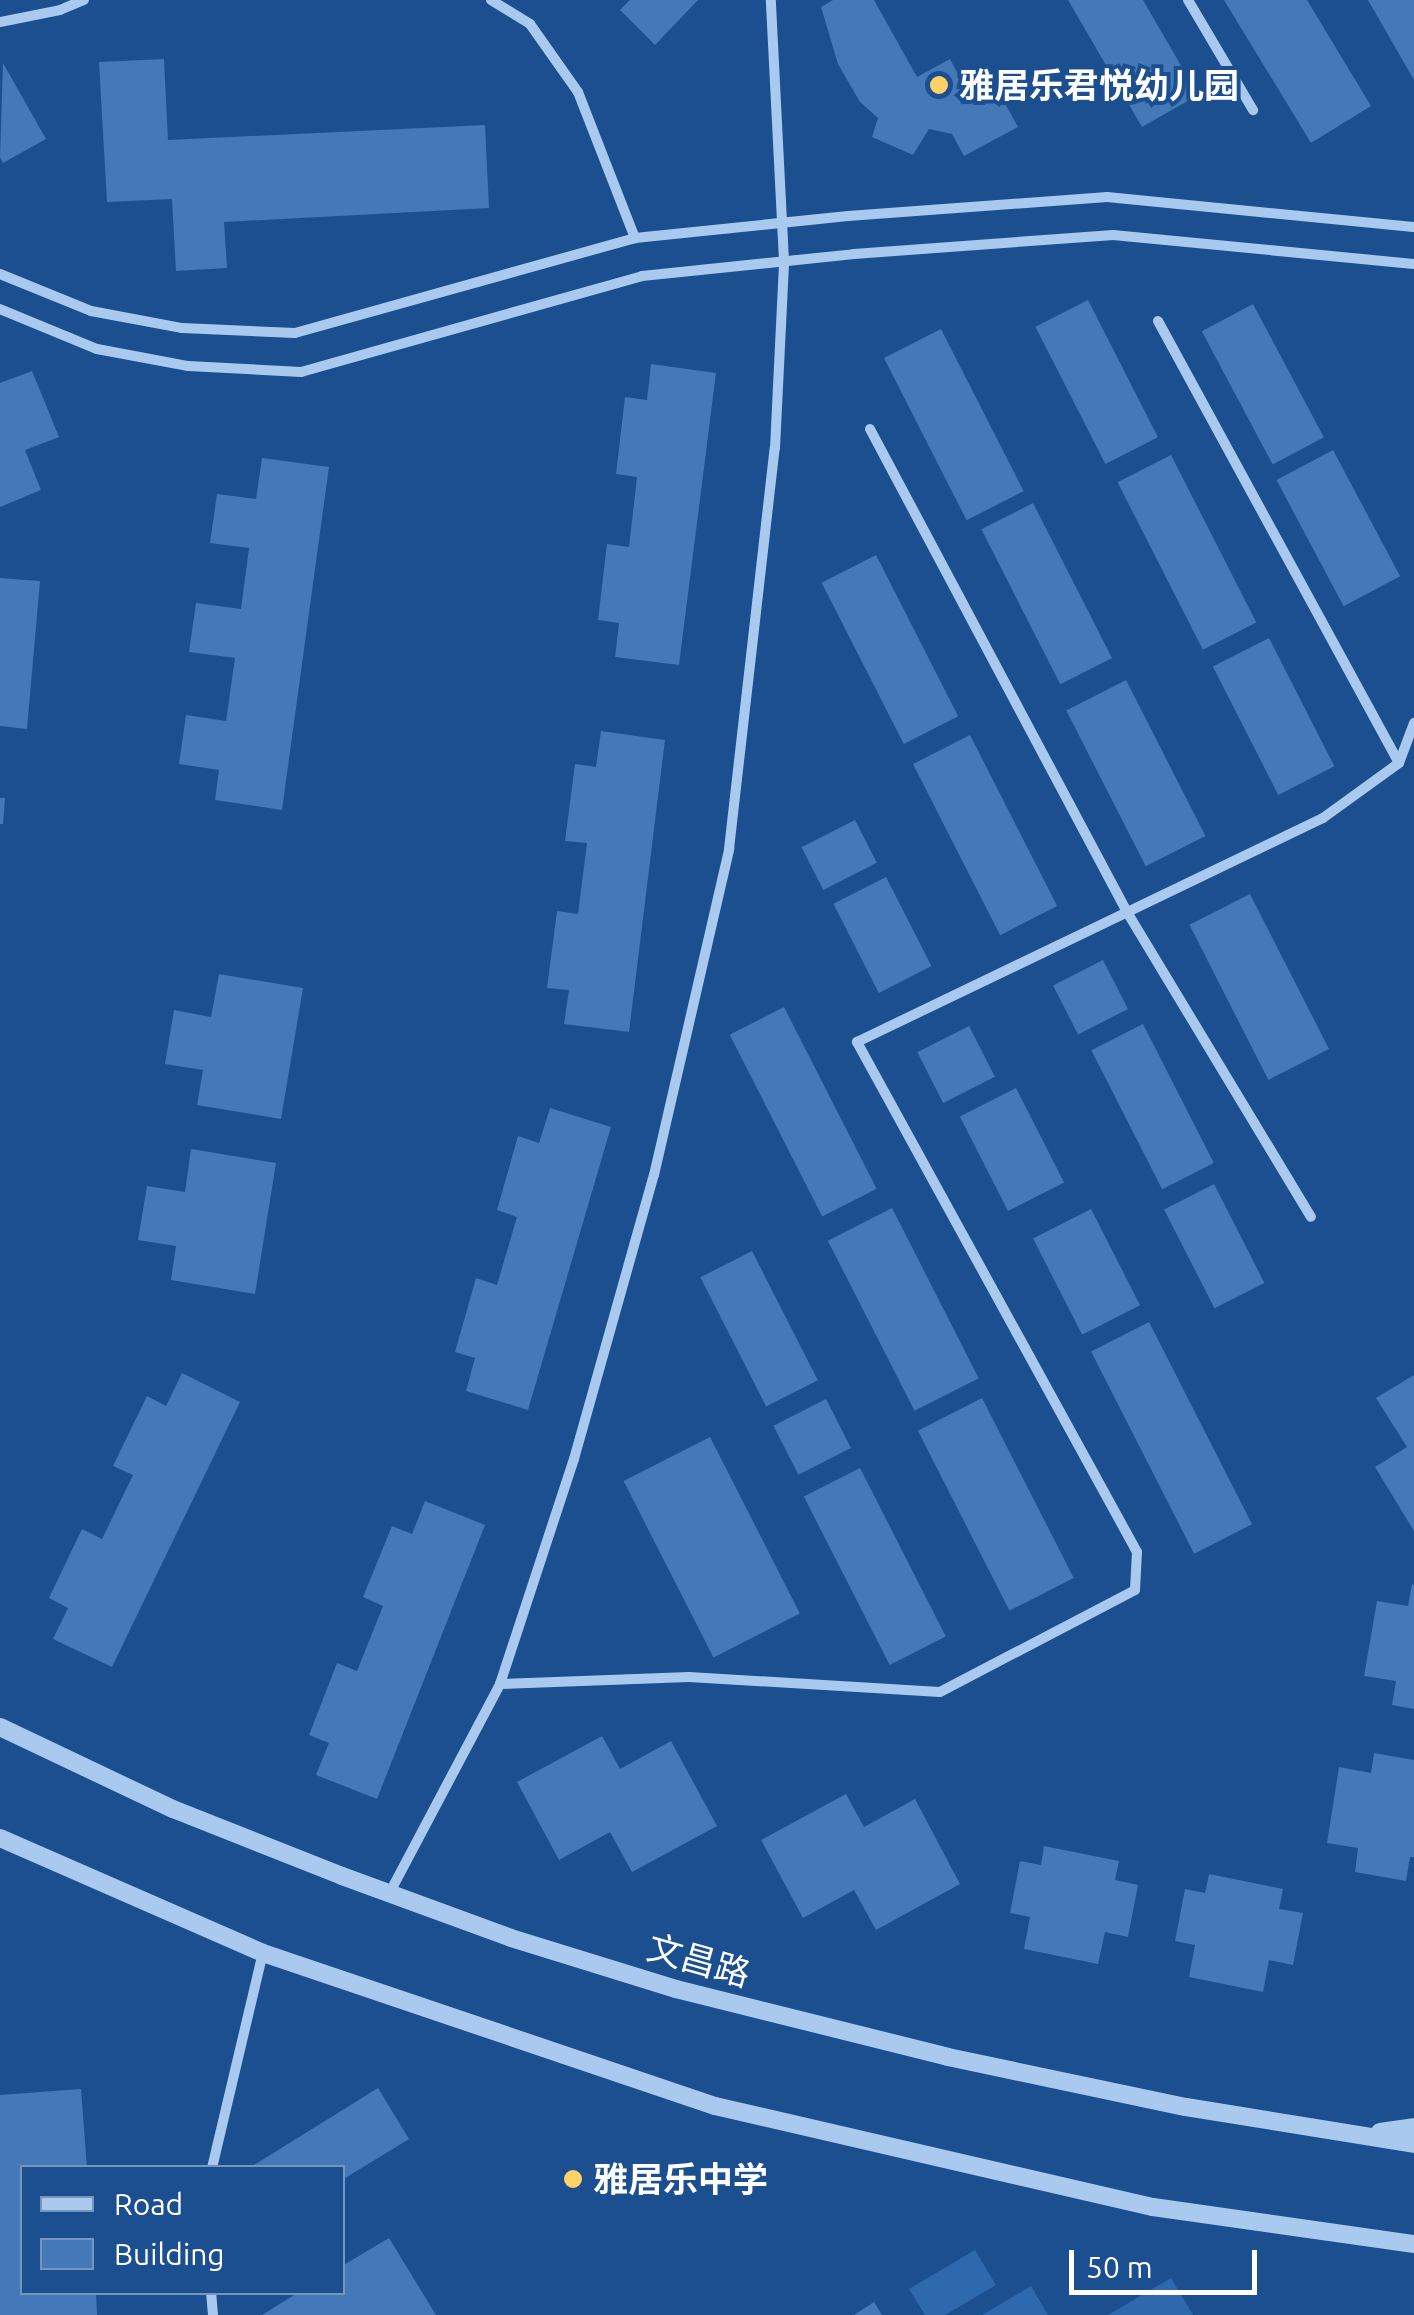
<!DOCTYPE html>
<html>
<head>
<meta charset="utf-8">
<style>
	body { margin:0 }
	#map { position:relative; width:1414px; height:2315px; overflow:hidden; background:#1b4f8f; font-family:Ubuntu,"Noto Sans SC",sans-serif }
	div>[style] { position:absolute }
	.green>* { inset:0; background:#2e69ad }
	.building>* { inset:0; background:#4478b7; transform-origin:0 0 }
	.minor>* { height:10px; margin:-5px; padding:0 5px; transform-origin:5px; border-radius:5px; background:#a9c9ee }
	.tertiary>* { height:18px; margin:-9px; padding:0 9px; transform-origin:9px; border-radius:9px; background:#a9c9ee }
	.dots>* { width:28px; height:28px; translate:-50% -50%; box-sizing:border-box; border:5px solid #1b4f8f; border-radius:50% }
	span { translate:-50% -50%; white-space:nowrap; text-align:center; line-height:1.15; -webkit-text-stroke:8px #1b4f8f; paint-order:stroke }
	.poi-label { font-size:35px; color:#fff; font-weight:700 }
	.left { translate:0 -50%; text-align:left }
	.street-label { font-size:35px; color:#fff }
	.legend { position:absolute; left:20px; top:2165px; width:325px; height:130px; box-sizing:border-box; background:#1b4f8f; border:2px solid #7695bc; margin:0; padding:12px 18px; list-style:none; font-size:30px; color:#fff }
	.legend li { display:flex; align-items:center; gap:20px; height:50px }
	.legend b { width:50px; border:2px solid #7695bc }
	.scale { position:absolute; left:1069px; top:2250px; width:188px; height:45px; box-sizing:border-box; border:5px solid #fff; border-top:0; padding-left:12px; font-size:30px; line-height:35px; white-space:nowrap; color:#fff; -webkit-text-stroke:8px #1b4f8f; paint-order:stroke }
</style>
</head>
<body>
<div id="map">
	<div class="green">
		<i style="clip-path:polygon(975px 2250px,996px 2285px,945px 2315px,925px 2315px,909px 2289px)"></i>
		<i style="clip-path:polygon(1171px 2278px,1193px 2315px,1108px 2315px)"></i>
		<i style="clip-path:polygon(1031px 2286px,1048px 2315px,982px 2315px)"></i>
	</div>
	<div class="building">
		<i style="clip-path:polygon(630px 0,698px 0,655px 45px,620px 10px)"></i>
		<i style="clip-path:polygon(833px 0,874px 0,917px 77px,950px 59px,972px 100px,996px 87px,1018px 127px,964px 156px,952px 134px,929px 129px,913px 155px,872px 137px,878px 118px,860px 102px,838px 64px,821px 7px)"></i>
		<i style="clip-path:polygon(1068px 0,1143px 0,1198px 95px,1142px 127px)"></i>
		<i style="clip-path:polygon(1224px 0,1307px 0,1371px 106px,1311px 143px)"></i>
		<i style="clip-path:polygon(1368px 0,1414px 0,1414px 80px)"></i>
		<i style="clip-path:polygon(164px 59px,168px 140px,485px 125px,489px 208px,224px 222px,227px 268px,176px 271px,172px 199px,107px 202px,99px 62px)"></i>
		<i style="clip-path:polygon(3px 63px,46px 139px,3px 163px,0 157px)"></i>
		<i style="left:1088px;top:300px;width:154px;height:59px;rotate:63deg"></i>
		<i style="left:1253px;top:304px;width:151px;height:58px;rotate:62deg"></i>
		<i style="left:941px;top:329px;width:182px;height:64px;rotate:63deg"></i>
		<i style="clip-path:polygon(651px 364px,716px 373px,679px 665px,615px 657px,619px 623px,598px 620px,607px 544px,629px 547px,637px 477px,616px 474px,625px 397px,647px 400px)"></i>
		<i style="clip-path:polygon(32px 371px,59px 437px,25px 450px,41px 490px,0 507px,0 383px)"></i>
		<i style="left:1333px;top:450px;width:143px;height:64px;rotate:62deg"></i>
		<i style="left:1171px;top:455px;width:188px;height:60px;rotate:63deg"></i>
		<i style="clip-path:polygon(262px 458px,329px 467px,282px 810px,215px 800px,219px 770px,179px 764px,186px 715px,226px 721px,235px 658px,189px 652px,196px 603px,241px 609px,249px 548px,210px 543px,217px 494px,256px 499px)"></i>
		<i style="left:1033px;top:503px;width:174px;height:58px;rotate:63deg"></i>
		<i style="left:876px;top:555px;width:181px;height:61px;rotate:63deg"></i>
		<i style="clip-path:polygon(0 578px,40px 581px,27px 729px,0 726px)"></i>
		<i style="left:1269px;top:638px;width:144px;height:63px;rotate:63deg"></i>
		<i style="left:1126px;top:680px;width:175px;height:67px;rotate:63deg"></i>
		<i style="clip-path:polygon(601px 731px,665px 740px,629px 1032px,564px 1024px,569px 990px,547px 988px,557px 911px,578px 914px,587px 843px,565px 841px,575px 764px,596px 767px)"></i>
		<i style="left:970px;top:735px;width:192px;height:64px;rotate:63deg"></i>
		<i style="clip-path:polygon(0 798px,5px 798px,3px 824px,0 824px)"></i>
		<i style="left:855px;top:820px;width:48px;height:60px;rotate:63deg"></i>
		<i style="left:886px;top:877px;width:100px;height:59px;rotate:63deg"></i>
		<i style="left:1250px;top:894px;width:174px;height:68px;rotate:63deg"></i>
		<i style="left:1103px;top:960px;width:55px;height:56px;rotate:63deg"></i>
		<i style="clip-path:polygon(219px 974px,303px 988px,281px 1119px,197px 1105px,203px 1070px,165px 1064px,174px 1010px,211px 1017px)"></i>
		<i style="left:784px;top:1007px;width:204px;height:61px;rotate:63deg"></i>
		<i style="left:1143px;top:1024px;width:156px;height:58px;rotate:63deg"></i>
		<i style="left:969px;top:1026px;width:57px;height:58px;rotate:63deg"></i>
		<i style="left:1016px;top:1088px;width:106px;height:63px;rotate:63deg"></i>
		<i style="clip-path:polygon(550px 1108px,611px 1127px,528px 1410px,466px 1391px,475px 1358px,455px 1352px,476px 1278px,497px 1285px,517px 1217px,497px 1210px,518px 1136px,539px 1143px)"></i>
		<i style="clip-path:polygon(191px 1149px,276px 1163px,255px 1294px,171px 1280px,176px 1246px,138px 1240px,147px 1186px,185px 1192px)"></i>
		<i style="left:1214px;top:1184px;width:111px;height:56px;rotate:63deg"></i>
		<i style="left:892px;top:1208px;width:191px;height:72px;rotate:63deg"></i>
		<i style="left:1091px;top:1209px;width:108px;height:65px;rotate:63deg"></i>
		<i style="left:752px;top:1251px;width:145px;height:58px;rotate:63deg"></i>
		<i style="left:1149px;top:1322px;width:227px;height:65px;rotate:63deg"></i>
		<i style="clip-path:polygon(182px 1373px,240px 1402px,112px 1667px,53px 1639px,68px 1608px,49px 1598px,82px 1529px,102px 1539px,133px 1475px,113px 1466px,147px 1396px,166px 1406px)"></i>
		<i style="clip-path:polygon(1414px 1375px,1414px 1531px,1375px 1467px,1407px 1447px,1376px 1398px)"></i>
		<i style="left:982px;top:1398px;width:202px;height:72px;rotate:63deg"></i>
		<i style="left:826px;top:1399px;width:55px;height:59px;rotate:63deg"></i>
		<i style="left:710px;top:1437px;width:198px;height:97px;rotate:63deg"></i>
		<i style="left:860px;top:1468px;width:189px;height:63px;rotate:63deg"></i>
		<i style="clip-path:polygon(425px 1501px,485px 1525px,377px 1799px,316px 1775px,329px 1743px,309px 1735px,337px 1663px,357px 1671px,383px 1606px,363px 1597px,392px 1526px,412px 1534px)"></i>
		<i style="clip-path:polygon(1412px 1584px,1414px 1585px,1414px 1709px,1392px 1705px,1396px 1681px,1364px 1676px,1377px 1601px,1408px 1606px)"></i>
		<i style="clip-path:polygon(602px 1736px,620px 1769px,671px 1741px,717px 1826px,632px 1872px,610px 1832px,559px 1860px,517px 1782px)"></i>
		<i style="clip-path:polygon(1374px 1753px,1414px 1760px,1414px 1857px,1410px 1857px,1406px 1881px,1355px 1872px,1358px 1848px,1327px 1843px,1339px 1767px,1371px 1773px)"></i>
		<i style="clip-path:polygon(846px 1794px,864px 1827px,915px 1799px,960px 1884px,876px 1930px,854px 1890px,803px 1918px,761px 1840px)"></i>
		<i style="clip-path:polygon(1044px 1846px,1119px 1861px,1115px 1880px,1138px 1885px,1128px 1937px,1105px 1932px,1098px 1964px,1024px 1949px,1030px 1917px,1010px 1913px,1020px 1861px,1041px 1865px)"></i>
		<i style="clip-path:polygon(1209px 1874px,1283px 1889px,1279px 1909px,1303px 1913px,1293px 1965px,1269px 1960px,1263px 1992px,1189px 1977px,1195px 1945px,1175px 1941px,1185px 1889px,1205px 1893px)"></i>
		<i style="clip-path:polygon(378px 2088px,409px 2139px,342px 2180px,342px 2168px,249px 2168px)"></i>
		<i style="clip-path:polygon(81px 2089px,87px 2168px,22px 2168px,22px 2292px,96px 2292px,97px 2315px,0 2315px,0 2095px)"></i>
		<i style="clip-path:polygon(389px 2238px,436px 2315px,262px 2315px,299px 2292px,342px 2292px,342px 2266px)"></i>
		<i style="clip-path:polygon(874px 2302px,882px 2315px,854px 2315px)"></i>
	</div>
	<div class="minor">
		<i style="left:491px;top:0;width:46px;rotate:31.6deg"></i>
		<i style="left:530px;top:24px;width:83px;rotate:54.8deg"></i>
		<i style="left:578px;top:92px;width:157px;rotate:68.7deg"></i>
		<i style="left:1188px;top:0;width:128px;rotate:59.4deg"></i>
		<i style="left:0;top:22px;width:61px;rotate:-11.3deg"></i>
		<i style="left:60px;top:10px;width:26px;rotate:-23deg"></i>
		<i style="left:0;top:274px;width:98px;rotate:22.1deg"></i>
		<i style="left:91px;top:311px;width:93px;rotate:10.6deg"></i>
		<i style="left:182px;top:328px;width:113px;rotate:2.5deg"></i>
		<i style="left:295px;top:333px;width:353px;rotate:-15.6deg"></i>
		<i style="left:635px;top:238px;width:214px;rotate:-5.9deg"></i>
		<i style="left:848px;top:216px;width:260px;rotate:-4.2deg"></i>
		<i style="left:1107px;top:197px;width:308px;rotate:5.6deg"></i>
		<i style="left:0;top:309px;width:105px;rotate:22.4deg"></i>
		<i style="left:97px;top:349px;width:93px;rotate:10.6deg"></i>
		<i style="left:188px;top:366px;width:113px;rotate:3deg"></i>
		<i style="left:301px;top:372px;width:354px;rotate:-15.7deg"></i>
		<i style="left:642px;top:276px;width:213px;rotate:-5.9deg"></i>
		<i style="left:854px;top:254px;width:260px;rotate:-4.2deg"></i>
		<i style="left:1113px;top:235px;width:302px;rotate:5.5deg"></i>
		<i style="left:1158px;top:321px;width:503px;rotate:61.4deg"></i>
		<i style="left:870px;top:429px;width:547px;rotate:61.98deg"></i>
		<i style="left:1127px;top:912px;width:356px;rotate:58.9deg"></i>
		<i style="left:500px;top:1684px;width:189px;rotate:-2.1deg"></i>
		<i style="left:689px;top:1677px;width:251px;rotate:3.4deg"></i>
		<i style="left:940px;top:1692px;width:220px;rotate:-27.6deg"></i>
		<i style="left:1135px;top:1590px;width:38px;rotate:-87deg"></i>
		<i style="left:1137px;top:1552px;width:582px;rotate:-118.77deg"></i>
		<i style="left:857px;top:1042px;width:517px;rotate:-25.67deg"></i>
		<i style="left:1323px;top:818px;width:94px;rotate:-35.9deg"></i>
		<i style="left:1399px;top:763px;width:43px;rotate:-69.4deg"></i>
		<i style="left:389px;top:1894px;width:238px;rotate:-62.1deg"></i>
		<i style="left:500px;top:1684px;width:237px;rotate:-71.8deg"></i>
		<i style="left:574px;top:1459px;width:295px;rotate:-74.3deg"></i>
		<i style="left:654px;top:1175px;width:335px;rotate:-77deg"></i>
		<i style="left:729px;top:849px;width:404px;rotate:-83.5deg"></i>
		<i style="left:775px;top:448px;width:187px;rotate:-87.2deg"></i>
		<i style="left:784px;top:261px;width:261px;rotate:-92.9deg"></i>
		<i style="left:212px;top:2168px;width:221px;rotate:-76.7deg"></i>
		<i style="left:211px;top:2292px;width:23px;rotate:85deg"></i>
	</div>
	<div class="tertiary">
		<i style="left:0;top:1727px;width:191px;rotate:25.4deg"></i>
		<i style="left:173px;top:1809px;width:182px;rotate:21.6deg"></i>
		<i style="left:342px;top:1876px;width:180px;rotate:20.1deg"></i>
		<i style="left:511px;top:1938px;width:173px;rotate:17.2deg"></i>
		<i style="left:676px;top:1989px;width:280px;rotate:14deg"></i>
		<i style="left:948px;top:2057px;width:243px;rotate:11.9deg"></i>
		<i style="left:1186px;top:2107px;width:231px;rotate:9.2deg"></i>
		<i style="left:0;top:1838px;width:287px;rotate:23.6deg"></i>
		<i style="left:263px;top:1953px;width:477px;rotate:18.7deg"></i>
		<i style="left:715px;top:2106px;width:449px;rotate:13deg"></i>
		<i style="left:1153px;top:2207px;width:264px;rotate:8.1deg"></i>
		<i style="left:1380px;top:2132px;width:34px;rotate:-8deg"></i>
	</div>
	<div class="dots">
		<i style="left:939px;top:85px;background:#ffd166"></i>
		<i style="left:573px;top:2179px;background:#ffd166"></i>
	</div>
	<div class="poi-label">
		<span class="left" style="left:959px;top:85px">雅居乐君悦幼儿园</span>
		<span class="left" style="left:593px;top:2179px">雅居乐中学</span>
	</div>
	<div class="street-label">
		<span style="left:699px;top:1960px;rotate:16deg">文昌路</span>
	</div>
	<ul class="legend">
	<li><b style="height:12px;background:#a9c9ee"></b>Road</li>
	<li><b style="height:28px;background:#4478b7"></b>Building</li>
	</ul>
	<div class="scale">50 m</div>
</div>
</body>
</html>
